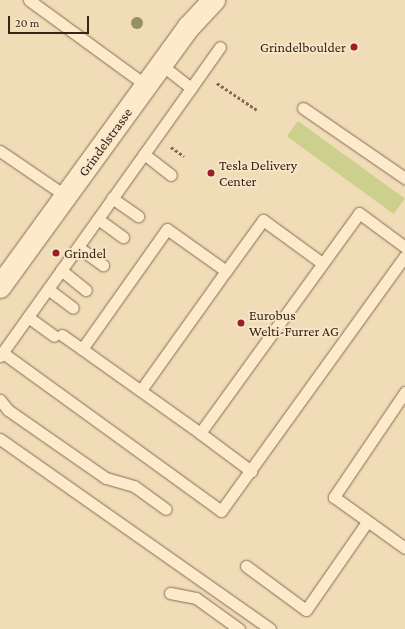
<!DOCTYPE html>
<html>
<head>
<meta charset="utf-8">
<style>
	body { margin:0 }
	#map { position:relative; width:405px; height:629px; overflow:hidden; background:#f1dcb8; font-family:"Crimson Pro",serif }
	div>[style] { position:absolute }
	.green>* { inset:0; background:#cdd08c; transform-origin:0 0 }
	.path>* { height:2.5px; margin-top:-1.25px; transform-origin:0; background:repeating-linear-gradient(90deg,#886a52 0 3px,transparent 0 5px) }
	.roads { filter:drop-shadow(0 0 1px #886a52) drop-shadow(0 0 1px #886a52) }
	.lane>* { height:11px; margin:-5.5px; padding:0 5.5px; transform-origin:5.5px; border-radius:5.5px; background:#fceacb }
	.street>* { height:22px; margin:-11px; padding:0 11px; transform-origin:11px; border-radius:11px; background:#fceacb }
	.trees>* { width:12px; height:12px; margin:-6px; border-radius:50%; background:#959163 }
	.dots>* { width:11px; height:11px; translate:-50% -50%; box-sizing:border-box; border:2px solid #f8e6c8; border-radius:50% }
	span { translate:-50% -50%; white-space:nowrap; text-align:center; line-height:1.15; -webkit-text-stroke:3.5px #f8e6c8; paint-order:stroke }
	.poi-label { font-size:14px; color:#362419 }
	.right { translate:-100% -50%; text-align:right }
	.left { translate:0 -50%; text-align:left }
	.street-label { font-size:14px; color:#362419 }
	.scale { position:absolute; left:8px; top:16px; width:81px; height:18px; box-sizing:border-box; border:2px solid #362419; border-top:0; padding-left:5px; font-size:12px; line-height:14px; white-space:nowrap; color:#362419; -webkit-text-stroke:3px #f8e6c8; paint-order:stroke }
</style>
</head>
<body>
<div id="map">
	<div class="green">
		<i style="left:298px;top:121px;width:132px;height:19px;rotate:36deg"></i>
	</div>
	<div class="path">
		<i style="left:217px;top:83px;width:48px;rotate:34deg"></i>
		<i style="left:171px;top:147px;width:16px;rotate:35deg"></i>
	</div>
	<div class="roads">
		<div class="lane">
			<i style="left:29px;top:0;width:146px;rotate:36.1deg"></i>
			<i style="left:191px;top:88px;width:50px;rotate:-54.7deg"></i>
			<i style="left:303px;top:108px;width:124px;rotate:34.5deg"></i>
			<i style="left:0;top:151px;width:80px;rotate:34.3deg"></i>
			<i style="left:144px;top:154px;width:34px;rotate:38deg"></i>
			<i style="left:112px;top:198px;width:32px;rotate:35deg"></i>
			<i style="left:98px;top:219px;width:31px;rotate:36deg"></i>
			<i style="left:78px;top:247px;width:31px;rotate:36deg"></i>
			<i style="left:61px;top:270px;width:32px;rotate:39deg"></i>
			<i style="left:226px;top:271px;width:63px;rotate:-54deg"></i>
			<i style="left:263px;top:220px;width:73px;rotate:36.1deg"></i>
			<i style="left:48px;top:289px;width:31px;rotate:37deg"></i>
			<i style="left:28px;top:317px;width:32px;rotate:36deg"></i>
			<i style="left:62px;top:335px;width:24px;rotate:35deg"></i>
			<i style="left:3px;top:353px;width:269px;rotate:35.9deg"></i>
			<i style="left:221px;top:511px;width:314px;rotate:-54.2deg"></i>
			<i style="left:0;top:356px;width:329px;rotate:-54.5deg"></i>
			<i style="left:191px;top:88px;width:37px;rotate:-142deg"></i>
			<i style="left:141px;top:390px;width:146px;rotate:-54.5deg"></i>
			<i style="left:226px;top:271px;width:72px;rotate:-144.6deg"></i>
			<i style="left:167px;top:229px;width:147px;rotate:125.3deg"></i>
			<i style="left:82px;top:349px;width:145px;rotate:35.4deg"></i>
			<i style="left:200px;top:433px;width:271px;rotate:-54.1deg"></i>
			<i style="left:359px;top:213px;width:57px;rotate:36.5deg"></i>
			<i style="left:405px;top:392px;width:127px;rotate:124.1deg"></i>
			<i style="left:334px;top:497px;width:87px;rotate:35.7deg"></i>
			<i style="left:0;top:400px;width:13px;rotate:51deg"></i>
			<i style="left:8px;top:410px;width:119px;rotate:34.8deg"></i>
			<i style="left:106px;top:478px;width:29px;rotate:16deg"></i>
			<i style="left:134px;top:486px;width:39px;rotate:36deg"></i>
			<i style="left:200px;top:433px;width:64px;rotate:36.7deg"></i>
			<i style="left:0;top:439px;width:330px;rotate:35.1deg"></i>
			<i style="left:246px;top:566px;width:74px;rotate:36.3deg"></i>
			<i style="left:306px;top:610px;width:107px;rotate:-55.3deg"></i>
			<i style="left:170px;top:593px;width:26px;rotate:11deg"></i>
			<i style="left:196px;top:598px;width:53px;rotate:35.8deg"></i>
		</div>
		<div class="street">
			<i style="left:0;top:287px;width:321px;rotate:-54deg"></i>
			<i style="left:189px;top:27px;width:37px;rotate:-47deg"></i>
		</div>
	</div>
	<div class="trees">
		<i style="left:137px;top:23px"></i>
	</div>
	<div class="dots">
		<i style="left:354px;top:47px;background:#9c1d28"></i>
		<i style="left:211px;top:173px;background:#9c1d28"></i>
		<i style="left:56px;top:253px;background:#9c1d28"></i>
		<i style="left:241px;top:323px;background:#9c1d28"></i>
	</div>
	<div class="poi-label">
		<span class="right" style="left:346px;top:47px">Grindelboulder</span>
		<span class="left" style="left:219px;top:173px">Tesla Delivery<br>Center</span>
		<span class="left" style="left:64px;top:253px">Grindel</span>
		<span class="left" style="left:249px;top:323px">Eurobus<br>Welti-Furrer AG</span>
	</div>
	<div class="street-label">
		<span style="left:105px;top:142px;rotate:-54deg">Grindelstrasse</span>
	</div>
	<div class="scale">20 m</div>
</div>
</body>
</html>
